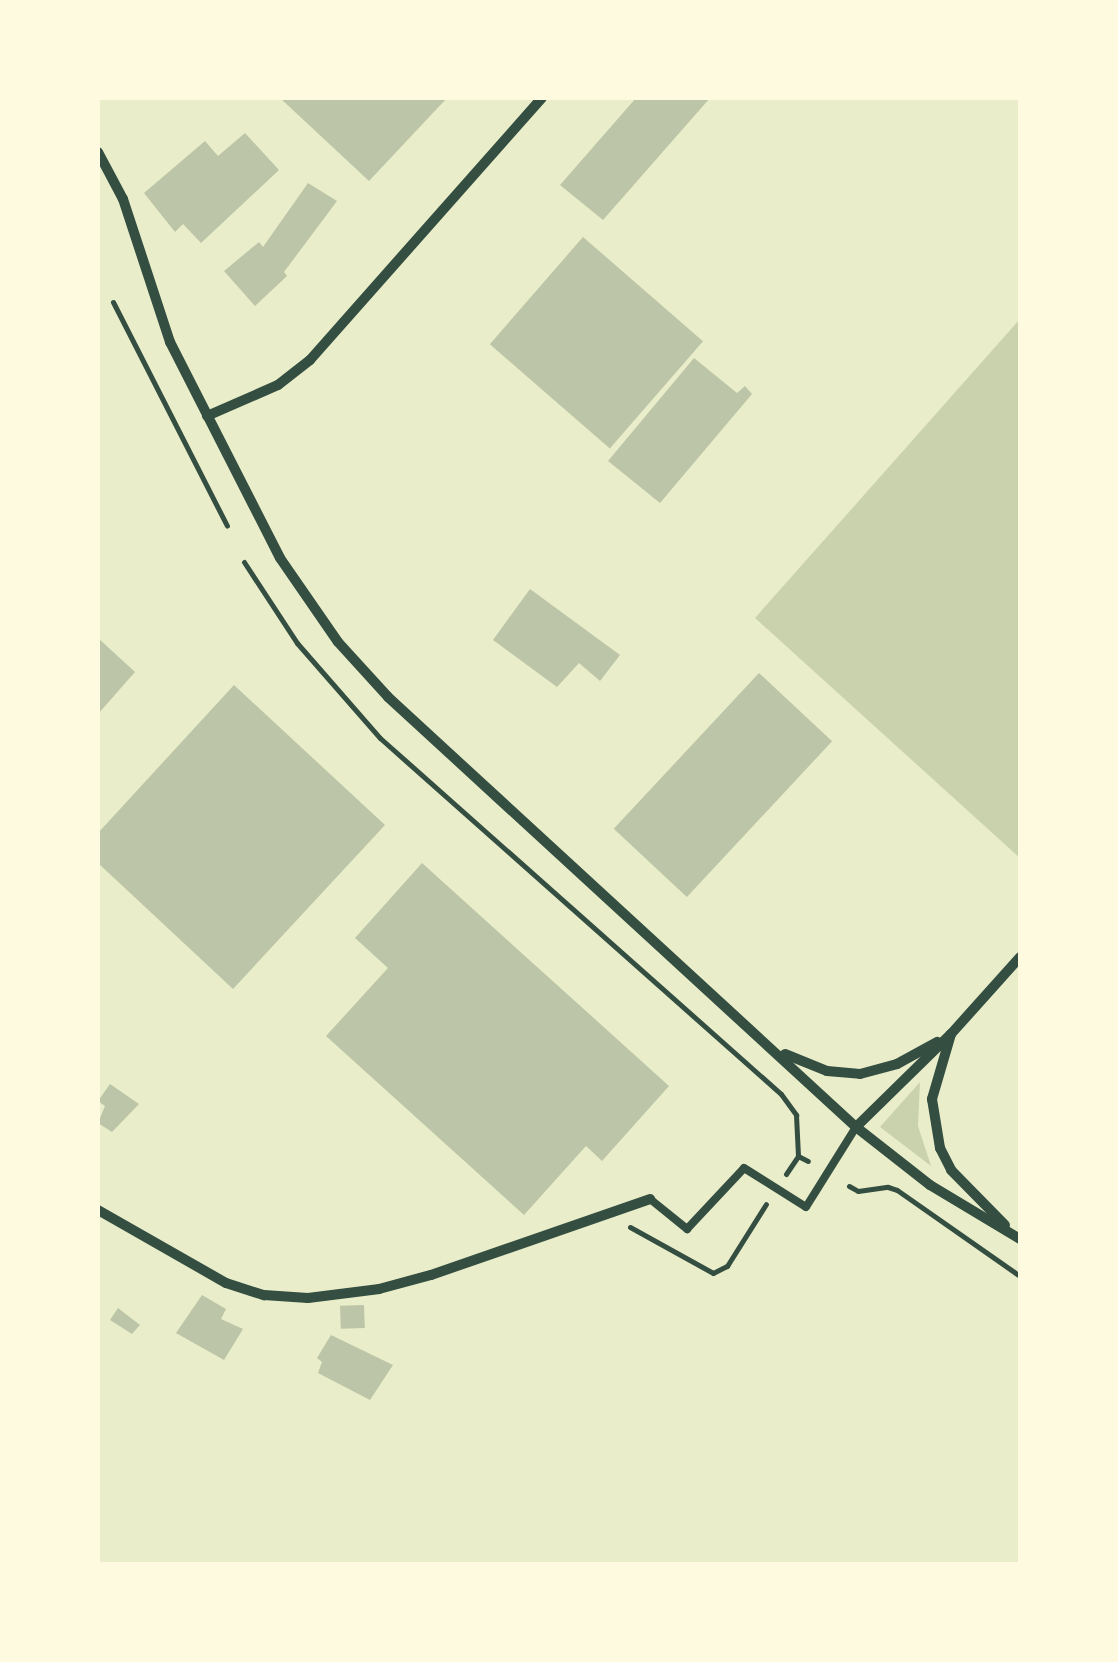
<!DOCTYPE html>
<html>
<head>
<meta charset="utf-8">
<style>
	body { margin:0 }
	#map { position:relative; width:1118px; height:1662px; overflow:hidden; background:#e9edc9; font-family:"DejaVu Sans",sans-serif }
	div>[style] { position:absolute }
	.green>* { inset:0; background:#cad2ad }
	.building>* { inset:0; background:#bcc5a7; transform-origin:0 0 }
	.path>* { height:5px; margin:-2.5px; padding:0 2.5px; transform-origin:2.5px; border-radius:2.5px; background:#344e41 }
	.service>* { height:8px; margin:-4px; padding:0 4px; transform-origin:4px; border-radius:4px; background:#344e41 }
	.minor>* { height:10px; margin:-5px; padding:0 5px; transform-origin:5px; border-radius:5px; background:#344e41 }
	span { translate:-50% -50%; white-space:nowrap; text-align:center; line-height:1.15; -webkit-text-stroke:10px #fefae0; paint-order:stroke }
	.frame { position:absolute; inset:0; border:100px solid #fefae0; pointer-events:none }
</style>
</head>
<body>
<div id="map">
	<div class="green">
		<i style="clip-path:polygon(1020px 319px,1020px 858px,755px 618px)"></i>
		<i style="clip-path:polygon(920px 1082px,918px 1126px,931px 1166px,880px 1127px)"></i>
	</div>
	<div class="building">
		<i style="clip-path:polygon(280px 98px,447px 98px,369px 181px)"></i>
		<i style="clip-path:polygon(636px 98px,710px 98px,603px 220px,560px 185px)"></i>
		<i style="clip-path:polygon(245px 133px,279px 170px,201px 243px,183px 224px,175px 232px,144px 193px,205px 141px,218px 156px)"></i>
		<i style="clip-path:polygon(308px 183px,337px 201px,284px 272px,287px 276px,255px 306px,224px 271px,259px 242px,263px 247px)"></i>
		<i style="left:583px;top:237px;width:159px;height:142px;rotate:41deg"></i>
		<i style="clip-path:polygon(694px 358px,737px 393px,745px 386px,752px 394px,660px 503px,608px 461px)"></i>
		<i style="clip-path:polygon(530px 589px,620px 655px,600px 681px,579px 663px,557px 687px,493px 640px)"></i>
		<i style="clip-path:polygon(98px 638px,135px 672px,98px 714px)"></i>
		<i style="left:759px;top:673px;width:100px;height:213px;rotate:43deg"></i>
		<i style="clip-path:polygon(234px 685px,385px 825px,233px 989px,98px 863px,98px 833px)"></i>
		<i style="clip-path:polygon(422px 863px,669px 1086px,602px 1161px,586px 1146px,524px 1215px,326px 1036px,388px 968px,355px 938px)"></i>
		<i style="clip-path:polygon(110px 1084px,139px 1104px,112px 1132px,98px 1123px,105px 1106px,98px 1101px)"></i>
		<i style="clip-path:polygon(202px 1295px,226px 1309px,221px 1319px,243px 1329px,224px 1360px,176px 1333px)"></i>
		<i style="left:364px;top:1305px;width:23px;height:24px;rotate:88deg"></i>
		<i style="clip-path:polygon(118px 1308px,140px 1325px,132px 1334px,110px 1320px)"></i>
		<i style="clip-path:polygon(331px 1335px,393px 1365px,370px 1400px,318px 1373px,322px 1362px,317px 1358px)"></i>
	</div>
	<div class="path">
		<i style="left:113px;top:302px;width:251px;rotate:63deg"></i>
		<i style="left:244px;top:562px;width:97px;rotate:56.8deg"></i>
		<i style="left:297px;top:643px;width:126px;rotate:48.9deg"></i>
		<i style="left:380px;top:738px;width:536px;rotate:41.6deg"></i>
		<i style="left:781px;top:1094px;width:26px;rotate:54deg"></i>
		<i style="left:796px;top:1115px;width:41px;rotate:87.2deg"></i>
		<i style="left:798px;top:1156px;width:11px;rotate:27deg"></i>
		<i style="left:786px;top:1174px;width:22px;rotate:-56deg"></i>
		<i style="left:849px;top:1186px;width:10px;rotate:29deg"></i>
		<i style="left:858px;top:1191px;width:30px;rotate:-8deg"></i>
		<i style="left:888px;top:1187px;width:9px;rotate:18deg"></i>
		<i style="left:897px;top:1190px;width:150px;rotate:35deg"></i>
		<i style="left:630px;top:1227px;width:95px;rotate:29deg"></i>
		<i style="left:713px;top:1273px;width:16px;rotate:-27deg"></i>
		<i style="left:727px;top:1266px;width:73px;rotate:-57.8deg"></i>
	</div>
	<div class="service">
		<i style="left:650px;top:1199px;width:48px;rotate:39deg"></i>
		<i style="left:687px;top:1229px;width:83px;rotate:-46.9deg"></i>
		<i style="left:744px;top:1168px;width:73px;rotate:32.2deg"></i>
		<i style="left:806px;top:1207px;width:94px;rotate:-58deg"></i>
	</div>
	<div class="minor">
		<i style="left:98px;top:152px;width:53px;rotate:62deg"></i>
		<i style="left:123px;top:199px;width:151px;rotate:71.8deg"></i>
		<i style="left:170px;top:342px;width:242px;rotate:63deg"></i>
		<i style="left:280px;top:558px;width:102px;rotate:55.4deg"></i>
		<i style="left:338px;top:642px;width:74px;rotate:47.7deg"></i>
		<i style="left:388px;top:697px;width:636px;rotate:42.58deg"></i>
		<i style="left:856px;top:1127px;width:94px;rotate:38.1deg"></i>
		<i style="left:930px;top:1185px;width:105px;rotate:31deg"></i>
		<i style="left:207px;top:416px;width:77px;rotate:-23.6deg"></i>
		<i style="left:278px;top:385px;width:41px;rotate:-38deg"></i>
		<i style="left:310px;top:360px;width:350px;rotate:-48.5deg"></i>
		<i style="left:951px;top:1034px;width:68px;rotate:106.3deg"></i>
		<i style="left:932px;top:1099px;width:50px;rotate:80.7deg"></i>
		<i style="left:940px;top:1148px;width:25px;rotate:63deg"></i>
		<i style="left:951px;top:1170px;width:77px;rotate:45.5deg"></i>
		<i style="left:785px;top:1054px;width:45px;rotate:22deg"></i>
		<i style="left:827px;top:1071px;width:33px;rotate:5deg"></i>
		<i style="left:860px;top:1074px;width:38px;rotate:-15deg"></i>
		<i style="left:897px;top:1064px;width:46px;rotate:-28.8deg"></i>
		<i style="left:856px;top:1127px;width:133px;rotate:-44.4deg"></i>
		<i style="left:951px;top:1034px;width:103px;rotate:-48.1deg"></i>
		<i style="left:98px;top:1210px;width:147px;rotate:29.7deg"></i>
		<i style="left:226px;top:1283px;width:40px;rotate:18deg"></i>
		<i style="left:264px;top:1295px;width:44px;rotate:3.9deg"></i>
		<i style="left:308px;top:1298px;width:72px;rotate:-7.2deg"></i>
		<i style="left:379px;top:1289px;width:54px;rotate:-15.1deg"></i>
		<i style="left:431px;top:1275px;width:232px;rotate:-19.1deg"></i>
	</div>
	<div class="frame"></div>
</div>
</body>
</html>
